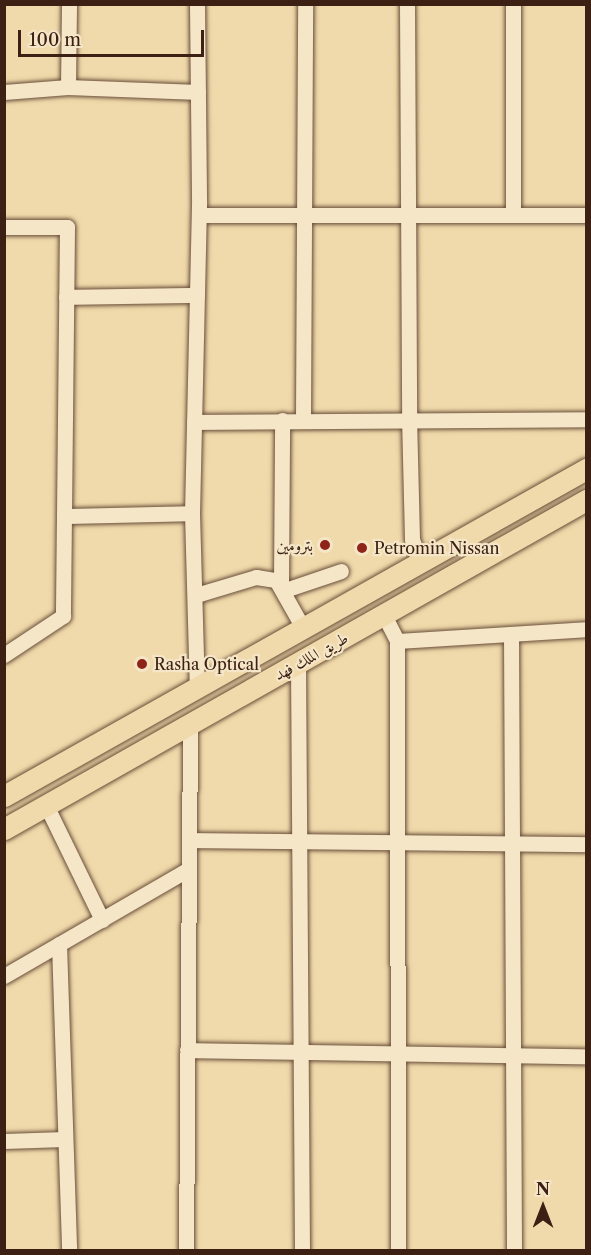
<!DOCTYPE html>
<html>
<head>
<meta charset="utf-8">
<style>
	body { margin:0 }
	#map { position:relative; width:591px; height:1255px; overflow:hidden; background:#f0d9aa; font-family:"Libre Caslon Text",Amiri,serif }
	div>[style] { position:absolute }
	.roads { filter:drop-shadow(0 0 2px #694e3a) drop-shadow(0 0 2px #694e3a) }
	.minor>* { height:15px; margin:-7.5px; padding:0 7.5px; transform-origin:7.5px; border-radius:7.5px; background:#f5e6c8 }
	.highway>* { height:21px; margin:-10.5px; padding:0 10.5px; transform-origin:10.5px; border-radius:10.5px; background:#f0d9aa }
	.dots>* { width:16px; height:16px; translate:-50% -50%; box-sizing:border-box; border:3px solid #f5e6c8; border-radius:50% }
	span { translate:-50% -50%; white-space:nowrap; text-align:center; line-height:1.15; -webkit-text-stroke:4.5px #f5e6c8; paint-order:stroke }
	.poi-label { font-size:16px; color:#3c2014 }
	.right { translate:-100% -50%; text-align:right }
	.left { translate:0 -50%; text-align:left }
	.street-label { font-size:16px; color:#3c2014 }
	.frame { position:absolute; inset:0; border:6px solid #3c2014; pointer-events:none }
	.north { position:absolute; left:513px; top:1177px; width:60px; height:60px; -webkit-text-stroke:4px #f5e6c8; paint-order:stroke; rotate:0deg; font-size:16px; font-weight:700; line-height:24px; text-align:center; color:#3c2014 }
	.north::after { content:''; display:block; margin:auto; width:21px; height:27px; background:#3c2014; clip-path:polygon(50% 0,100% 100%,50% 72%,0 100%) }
	.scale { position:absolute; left:18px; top:30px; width:186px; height:27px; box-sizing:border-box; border:3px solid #3c2014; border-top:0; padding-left:8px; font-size:18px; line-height:21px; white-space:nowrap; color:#3c2014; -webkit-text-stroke:4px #f5e6c8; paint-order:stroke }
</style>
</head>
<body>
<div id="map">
	<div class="roads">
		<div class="minor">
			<i style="left:197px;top:4px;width:201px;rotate:89.4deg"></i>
			<i style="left:199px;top:205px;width:308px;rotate:91.3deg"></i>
			<i style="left:192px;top:513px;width:175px;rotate:88.4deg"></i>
			<i style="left:407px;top:4px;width:412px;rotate:89.7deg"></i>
			<i style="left:409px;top:416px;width:123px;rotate:88.6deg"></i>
			<i style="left:412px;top:539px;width:25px;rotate:72deg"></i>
			<i style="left:68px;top:87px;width:83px;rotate:-89.3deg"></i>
			<i style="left:4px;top:92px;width:64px;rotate:-4.5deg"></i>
			<i style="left:68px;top:87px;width:130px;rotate:2.2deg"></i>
			<i style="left:513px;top:214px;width:210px;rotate:-90deg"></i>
			<i style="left:199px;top:215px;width:387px"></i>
			<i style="left:4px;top:227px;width:63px"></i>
			<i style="left:67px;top:227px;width:389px;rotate:90.6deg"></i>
			<i style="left:63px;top:616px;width:71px;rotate:146.5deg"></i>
			<i style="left:66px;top:297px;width:131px;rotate:-0.9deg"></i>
			<i style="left:303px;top:418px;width:414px;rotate:-89.7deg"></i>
			<i style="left:194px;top:422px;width:390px;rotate:-0.4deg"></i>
			<i style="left:64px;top:516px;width:128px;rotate:-1.3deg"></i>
			<i style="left:281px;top:583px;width:163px;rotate:-89.6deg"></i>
			<i style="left:285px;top:590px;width:59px;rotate:-18.7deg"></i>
			<i style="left:196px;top:595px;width:63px;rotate:-16.7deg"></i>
			<i style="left:256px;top:577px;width:20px;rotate:9deg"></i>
			<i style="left:276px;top:580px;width:55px;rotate:60.6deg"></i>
			<i style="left:384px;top:615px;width:29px;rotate:63deg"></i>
			<i style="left:397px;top:641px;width:609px;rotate:89.91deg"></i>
			<i style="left:511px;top:634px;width:616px;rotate:89.72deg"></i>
			<i style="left:397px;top:641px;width:189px;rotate:-3.6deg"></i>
			<i style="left:298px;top:663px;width:587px;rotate:89.61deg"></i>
			<i style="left:46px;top:805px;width:128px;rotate:64deg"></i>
			<i style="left:191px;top:840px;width:395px;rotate:0.6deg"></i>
			<i style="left:59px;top:944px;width:306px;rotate:88.1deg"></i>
			<i style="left:4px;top:976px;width:211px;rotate:-30.1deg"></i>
			<i style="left:187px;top:1050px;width:399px;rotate:0.9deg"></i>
			<i style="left:4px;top:1141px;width:61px;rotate:-1.9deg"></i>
			<i style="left:186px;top:1250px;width:525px;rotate:-89.56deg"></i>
		</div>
		<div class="highway">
			<i style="left:4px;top:796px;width:668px;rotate:-29.33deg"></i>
			<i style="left:4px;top:829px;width:669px;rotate:-29.48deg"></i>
		</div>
	</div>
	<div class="dots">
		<i style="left:325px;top:545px;background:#8f2418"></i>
		<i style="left:362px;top:548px;background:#8f2418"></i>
		<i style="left:142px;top:664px;background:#8f2418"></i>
	</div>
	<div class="poi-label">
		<span class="right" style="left:313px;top:545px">بترومين</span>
		<span class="left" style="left:374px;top:548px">Petromin Nissan</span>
		<span class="left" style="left:154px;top:664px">Rasha Optical</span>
	</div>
	<div class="street-label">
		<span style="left:311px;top:656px;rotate:-29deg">طريق الملك فهد</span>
	</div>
	<div class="frame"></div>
	<div class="north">N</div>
	<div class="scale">100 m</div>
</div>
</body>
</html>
